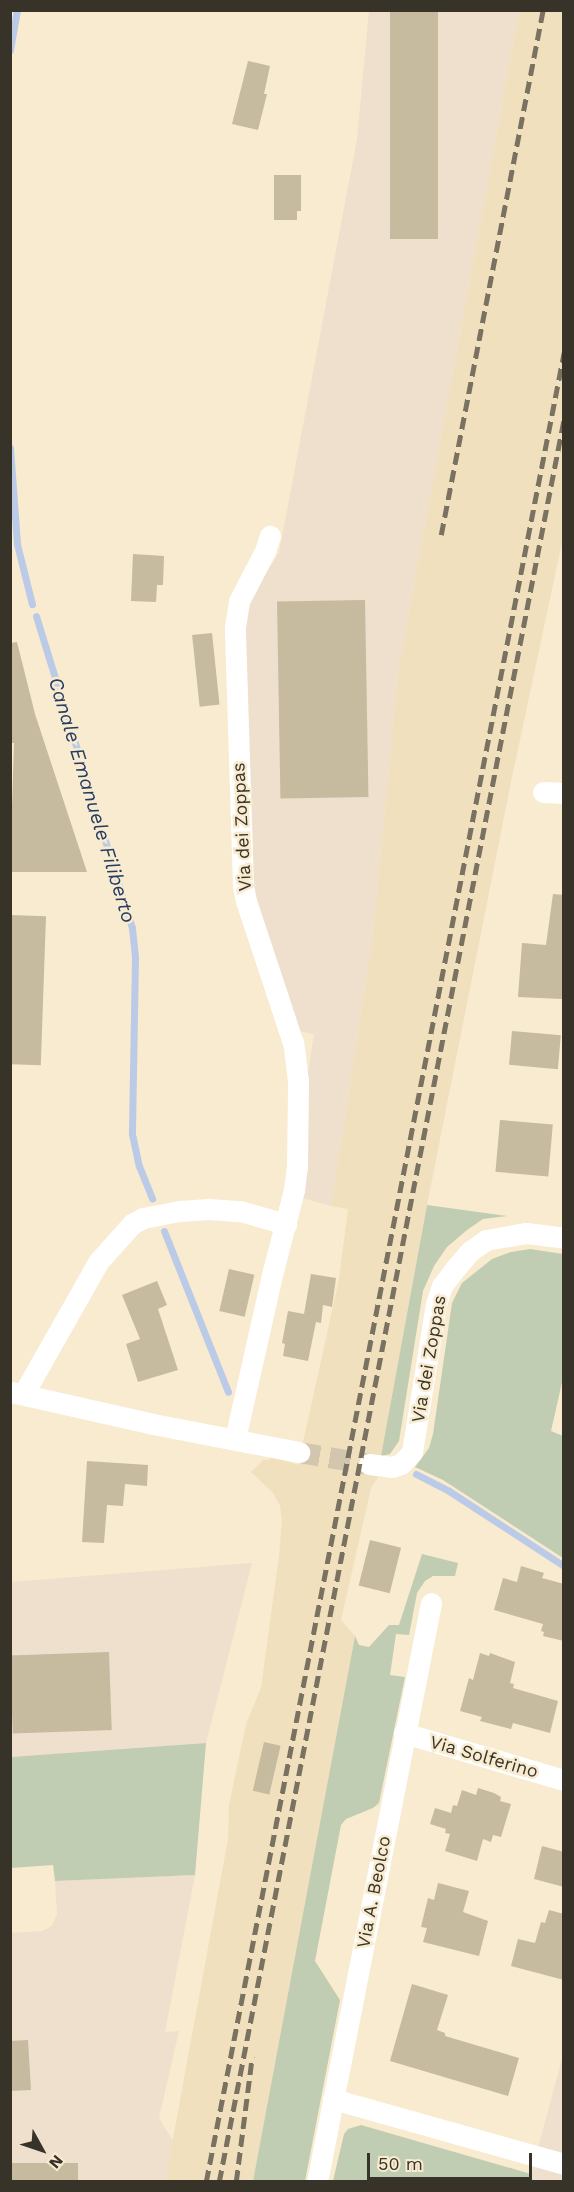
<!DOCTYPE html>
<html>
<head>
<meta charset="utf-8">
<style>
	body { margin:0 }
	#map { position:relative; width:574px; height:2192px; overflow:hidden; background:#f8ebcf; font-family:"Work Sans",sans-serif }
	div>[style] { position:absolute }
	.built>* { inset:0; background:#f0e0bd }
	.industrial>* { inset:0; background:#efdfcd }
	.green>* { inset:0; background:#c1cdb2 }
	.stream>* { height:7px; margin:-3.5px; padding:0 3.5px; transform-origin:3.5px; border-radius:3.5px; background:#bbcbe7 }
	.building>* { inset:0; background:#c6ba9f; transform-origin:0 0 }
	.street-tunnel>* { height:21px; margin-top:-10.5px; transform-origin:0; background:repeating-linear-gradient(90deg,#d2c6ae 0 21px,transparent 0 31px) }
	.street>* { height:21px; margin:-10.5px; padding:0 10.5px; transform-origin:10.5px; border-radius:10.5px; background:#fff }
	.rail>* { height:4.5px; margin-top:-2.25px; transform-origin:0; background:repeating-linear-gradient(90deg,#7a7261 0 12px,transparent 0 18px) }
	span { translate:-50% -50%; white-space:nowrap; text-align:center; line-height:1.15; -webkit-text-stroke:5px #f8ebcf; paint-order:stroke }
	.street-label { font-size:18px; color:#383328 }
	.water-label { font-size:20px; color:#253c62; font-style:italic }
	.frame { position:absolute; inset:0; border:12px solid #383328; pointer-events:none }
	.north { position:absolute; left:12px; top:2120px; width:60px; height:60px; -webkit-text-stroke:4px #f8ebcf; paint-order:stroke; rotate:130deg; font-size:16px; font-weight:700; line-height:24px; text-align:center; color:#383328 }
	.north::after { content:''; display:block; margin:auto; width:21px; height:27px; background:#383328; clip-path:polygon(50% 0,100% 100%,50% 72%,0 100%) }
	.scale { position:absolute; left:367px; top:2153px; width:165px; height:27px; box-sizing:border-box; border:3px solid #383328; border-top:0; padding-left:8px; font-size:18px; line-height:21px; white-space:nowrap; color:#383328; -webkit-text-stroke:4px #f8ebcf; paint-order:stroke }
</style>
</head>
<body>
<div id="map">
	<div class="built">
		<i style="clip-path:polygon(519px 11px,563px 11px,563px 538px,511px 782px,427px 1205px,377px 1479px,371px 1488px,341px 1620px,355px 1636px,253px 2181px,165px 2182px,228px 1839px,229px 1805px,246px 1724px,261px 1688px,279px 1556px,282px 1521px,280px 1506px,273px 1493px,251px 1472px,263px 1460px,269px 1460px,272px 1456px,298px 1465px,339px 1279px,348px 1209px,331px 1206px,372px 941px,398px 671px)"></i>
	</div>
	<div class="industrial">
		<i style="clip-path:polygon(369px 11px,519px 11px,398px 671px,372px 941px,331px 1206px,302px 1198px,308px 1072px,314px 1034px,298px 1031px,253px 892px,244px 622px,253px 593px,279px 553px,357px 139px)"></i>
		<i style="clip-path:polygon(252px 1563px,206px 1743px,11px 1757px,11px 1582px)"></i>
		<i style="clip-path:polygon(195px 1875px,165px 2032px,179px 2031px,159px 2118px,173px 2141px,165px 2181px,11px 2182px,11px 1933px,42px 1931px,52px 1926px,57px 1914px,55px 1881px)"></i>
		<i style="clip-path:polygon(563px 2055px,563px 2181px,529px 2182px,531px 2174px)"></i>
	</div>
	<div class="green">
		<i style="clip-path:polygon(427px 1205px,507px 1216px,483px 1219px,467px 1230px,447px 1247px,434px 1266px,423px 1291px,399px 1441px,390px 1454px,381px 1456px)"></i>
		<i style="clip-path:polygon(530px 1249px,563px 1254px,563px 1378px,551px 1431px,563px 1436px,563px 1558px,443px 1480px,415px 1467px,429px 1448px,433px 1434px,452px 1303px,462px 1283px,492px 1259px,511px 1252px)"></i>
		<i style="clip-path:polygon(422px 1554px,458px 1563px,455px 1576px,433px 1576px,425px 1581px,417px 1593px,409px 1635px,396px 1634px,390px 1675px,405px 1677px,379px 1803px,373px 1808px,346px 1819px,341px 1825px,315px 1961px,340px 2000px,305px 2181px,253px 2181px,355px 1636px,359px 1645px,369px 1647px,389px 1625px,399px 1625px)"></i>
		<i style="clip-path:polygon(206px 1743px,195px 1875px,55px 1881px,53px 1865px,11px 1868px,11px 1757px)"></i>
		<i style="clip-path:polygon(361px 2125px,531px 2174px,529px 2181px,333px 2181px,344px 2134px,348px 2129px)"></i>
	</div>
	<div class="stream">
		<i style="left:10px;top:50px;width:41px;rotate:-80.1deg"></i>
		<i style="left:10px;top:448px;width:96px;rotate:85.8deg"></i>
		<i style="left:17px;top:544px;width:62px;rotate:76deg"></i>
		<i style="left:36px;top:616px;width:326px;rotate:72.9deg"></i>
		<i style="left:132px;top:928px;width:30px;rotate:84deg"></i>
		<i style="left:135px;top:958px;width:176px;rotate:91deg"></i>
		<i style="left:132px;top:1134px;width:33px;rotate:78deg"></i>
		<i style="left:139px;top:1166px;width:35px;rotate:68deg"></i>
		<i style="left:164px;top:1231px;width:173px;rotate:68.3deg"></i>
		<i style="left:416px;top:1474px;width:37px;rotate:27deg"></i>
		<i style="left:449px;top:1491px;width:137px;rotate:33.1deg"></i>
	</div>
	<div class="building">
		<i style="left:390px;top:10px;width:48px;height:229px"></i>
		<i style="clip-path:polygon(248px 61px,270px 66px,264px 94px,267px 94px,258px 130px,232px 124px)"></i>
		<i style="clip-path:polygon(274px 175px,301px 175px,301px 211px,297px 211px,297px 220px,274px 220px)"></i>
		<i style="clip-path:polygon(133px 554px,164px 556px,163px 585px,157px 585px,156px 602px,131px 601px)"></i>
		<i style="left:365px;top:600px;width:197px;height:88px;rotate:89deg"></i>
		<i style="left:212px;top:633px;width:72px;height:20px;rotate:84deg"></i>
		<i style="clip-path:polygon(17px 642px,35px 714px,87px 872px,10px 872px,14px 743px,10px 743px,10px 643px)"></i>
		<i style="clip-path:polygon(553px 894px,564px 895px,562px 999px,518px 997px,522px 943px,546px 945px)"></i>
		<i style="left:10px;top:915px;width:36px;height:149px;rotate:2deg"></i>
		<i style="left:512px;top:1031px;width:49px;height:34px;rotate:5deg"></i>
		<i style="left:500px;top:1120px;width:53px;height:52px;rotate:5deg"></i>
		<i style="left:229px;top:1269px;width:26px;height:43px;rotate:13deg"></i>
		<i style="clip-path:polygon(311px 1274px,336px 1278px,332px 1307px,323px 1305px,321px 1323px,316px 1322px,308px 1361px,283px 1356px,285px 1344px,282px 1343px,288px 1311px,304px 1314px)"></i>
		<i style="clip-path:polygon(157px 1281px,167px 1305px,158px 1309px,178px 1370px,138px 1382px,126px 1344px,140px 1339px,122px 1295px)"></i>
		<i style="clip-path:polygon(87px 1461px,148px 1465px,147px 1486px,125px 1484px,123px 1506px,107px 1505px,104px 1543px,82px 1542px)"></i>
		<i style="left:370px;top:1540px;width:32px;height:47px;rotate:14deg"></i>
		<i style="clip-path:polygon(521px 1566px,544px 1573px,542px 1578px,564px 1584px,564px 1641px,543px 1636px,544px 1632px,541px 1631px,543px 1624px,494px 1610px,503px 1578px,517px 1582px)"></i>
		<i style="left:109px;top:1652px;width:78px;height:99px;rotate:88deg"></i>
		<i style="clip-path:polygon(480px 1653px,489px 1656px,490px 1653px,515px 1662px,510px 1683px,514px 1684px,513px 1688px,558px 1701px,550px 1733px,513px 1723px,511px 1729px,480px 1721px,482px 1717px,460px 1711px,469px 1678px,473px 1680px)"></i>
		<i style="left:264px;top:1742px;width:17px;height:50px;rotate:13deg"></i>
		<i style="clip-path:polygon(478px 1788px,494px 1793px,501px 1797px,500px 1801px,511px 1804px,501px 1837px,493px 1835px,491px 1842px,483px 1839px,477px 1861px,445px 1851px,450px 1834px,445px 1833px,446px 1829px,430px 1824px,435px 1808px,451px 1813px,453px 1805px,457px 1806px,462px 1790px,476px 1795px)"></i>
		<i style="clip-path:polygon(542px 1846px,564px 1852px,564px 1887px,534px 1879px)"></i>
		<i style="clip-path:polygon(438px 1883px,469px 1891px,463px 1912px,488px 1921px,479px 1956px,423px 1942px,427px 1928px,421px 1927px,428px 1898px,434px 1900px)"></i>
		<i style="clip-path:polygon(549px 1910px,564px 1914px,564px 1980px,511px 1966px,518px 1939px,535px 1943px,541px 1922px,545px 1923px)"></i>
		<i style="clip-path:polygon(412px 1984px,448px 1995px,437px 2030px,445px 2033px,445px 2036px,519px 2058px,508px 2096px,390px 2061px)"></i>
		<i style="clip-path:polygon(28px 2040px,31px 2090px,10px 2091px,10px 2041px)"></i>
		<i style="left:78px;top:2163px;width:18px;height:68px;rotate:90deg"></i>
	</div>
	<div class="street-tunnel">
		<i style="left:299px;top:1452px;width:71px;rotate:9.7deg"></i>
	</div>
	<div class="street">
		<i style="left:543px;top:792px;width:21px;rotate:3deg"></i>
		<i style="left:11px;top:1392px;width:146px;rotate:12.7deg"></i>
		<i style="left:153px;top:1424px;width:149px;rotate:10.9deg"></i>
		<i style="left:24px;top:1393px;width:150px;rotate:-60.5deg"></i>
		<i style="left:98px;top:1262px;width:51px;rotate:-48.2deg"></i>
		<i style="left:132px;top:1224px;width:13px;rotate:-29deg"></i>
		<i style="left:143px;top:1218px;width:37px;rotate:-11deg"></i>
		<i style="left:179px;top:1211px;width:30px;rotate:-4deg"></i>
		<i style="left:209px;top:1209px;width:31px;rotate:4deg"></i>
		<i style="left:240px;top:1211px;width:48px;rotate:15.8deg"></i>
		<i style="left:235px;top:1439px;width:172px;rotate:-77.3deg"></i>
		<i style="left:273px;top:1271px;width:84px;rotate:-75.5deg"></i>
		<i style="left:294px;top:1190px;width:23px;rotate:-83deg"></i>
		<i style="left:297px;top:1167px;width:86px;rotate:-89.3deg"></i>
		<i style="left:298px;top:1081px;width:38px;rotate:-97deg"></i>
		<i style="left:293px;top:1043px;width:150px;rotate:-108.3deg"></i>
		<i style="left:246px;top:901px;width:15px;rotate:-101deg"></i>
		<i style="left:243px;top:886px;width:259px;rotate:-91.8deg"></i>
		<i style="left:235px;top:627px;width:26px;rotate:-81deg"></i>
		<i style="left:239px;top:601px;width:56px;rotate:-62.5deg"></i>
		<i style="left:265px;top:551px;width:16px;rotate:-72deg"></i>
		<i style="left:369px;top:1464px;width:23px;rotate:7deg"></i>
		<i style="left:392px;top:1467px;width:9px;rotate:-18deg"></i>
		<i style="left:401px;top:1464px;width:16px;rotate:-47deg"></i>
		<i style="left:412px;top:1452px;width:150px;rotate:-80.8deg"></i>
		<i style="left:436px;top:1304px;width:19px;rotate:-72deg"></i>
		<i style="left:442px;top:1286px;width:20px;rotate:-53deg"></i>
		<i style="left:454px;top:1270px;width:23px;rotate:-50deg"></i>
		<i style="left:469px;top:1252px;width:21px;rotate:-35deg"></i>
		<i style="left:486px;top:1240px;width:41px;rotate:-9.9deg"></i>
		<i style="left:526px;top:1233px;width:38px;rotate:7deg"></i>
		<i style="left:404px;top:1733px;width:167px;rotate:16.4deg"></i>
		<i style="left:333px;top:2099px;width:240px;rotate:15.7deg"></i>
		<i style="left:317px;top:2182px;width:590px;rotate:-78.86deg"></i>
	</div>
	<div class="rail">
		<i style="left:441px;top:535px;width:535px;rotate:-79.01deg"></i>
		<i style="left:206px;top:2182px;width:1864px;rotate:-78.93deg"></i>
		<i style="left:219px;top:2182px;width:1796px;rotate:-78.93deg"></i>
		<i style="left:236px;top:2182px;width:126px;rotate:-82.7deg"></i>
	</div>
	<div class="street-label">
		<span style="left:242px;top:827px;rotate:-93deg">Via dei Zoppas</span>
		<span style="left:429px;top:1359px;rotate:-80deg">Via dei Zoppas</span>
		<span style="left:484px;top:1757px;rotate:16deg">Via Solferino</span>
		<span style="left:374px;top:1892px;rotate:-79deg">Via A. Beolco</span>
	</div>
	<div class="water-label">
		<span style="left:92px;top:800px;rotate:73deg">Canale Emanuele Filiberto</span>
	</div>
	<div class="frame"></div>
	<div class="north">N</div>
	<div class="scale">50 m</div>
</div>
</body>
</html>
